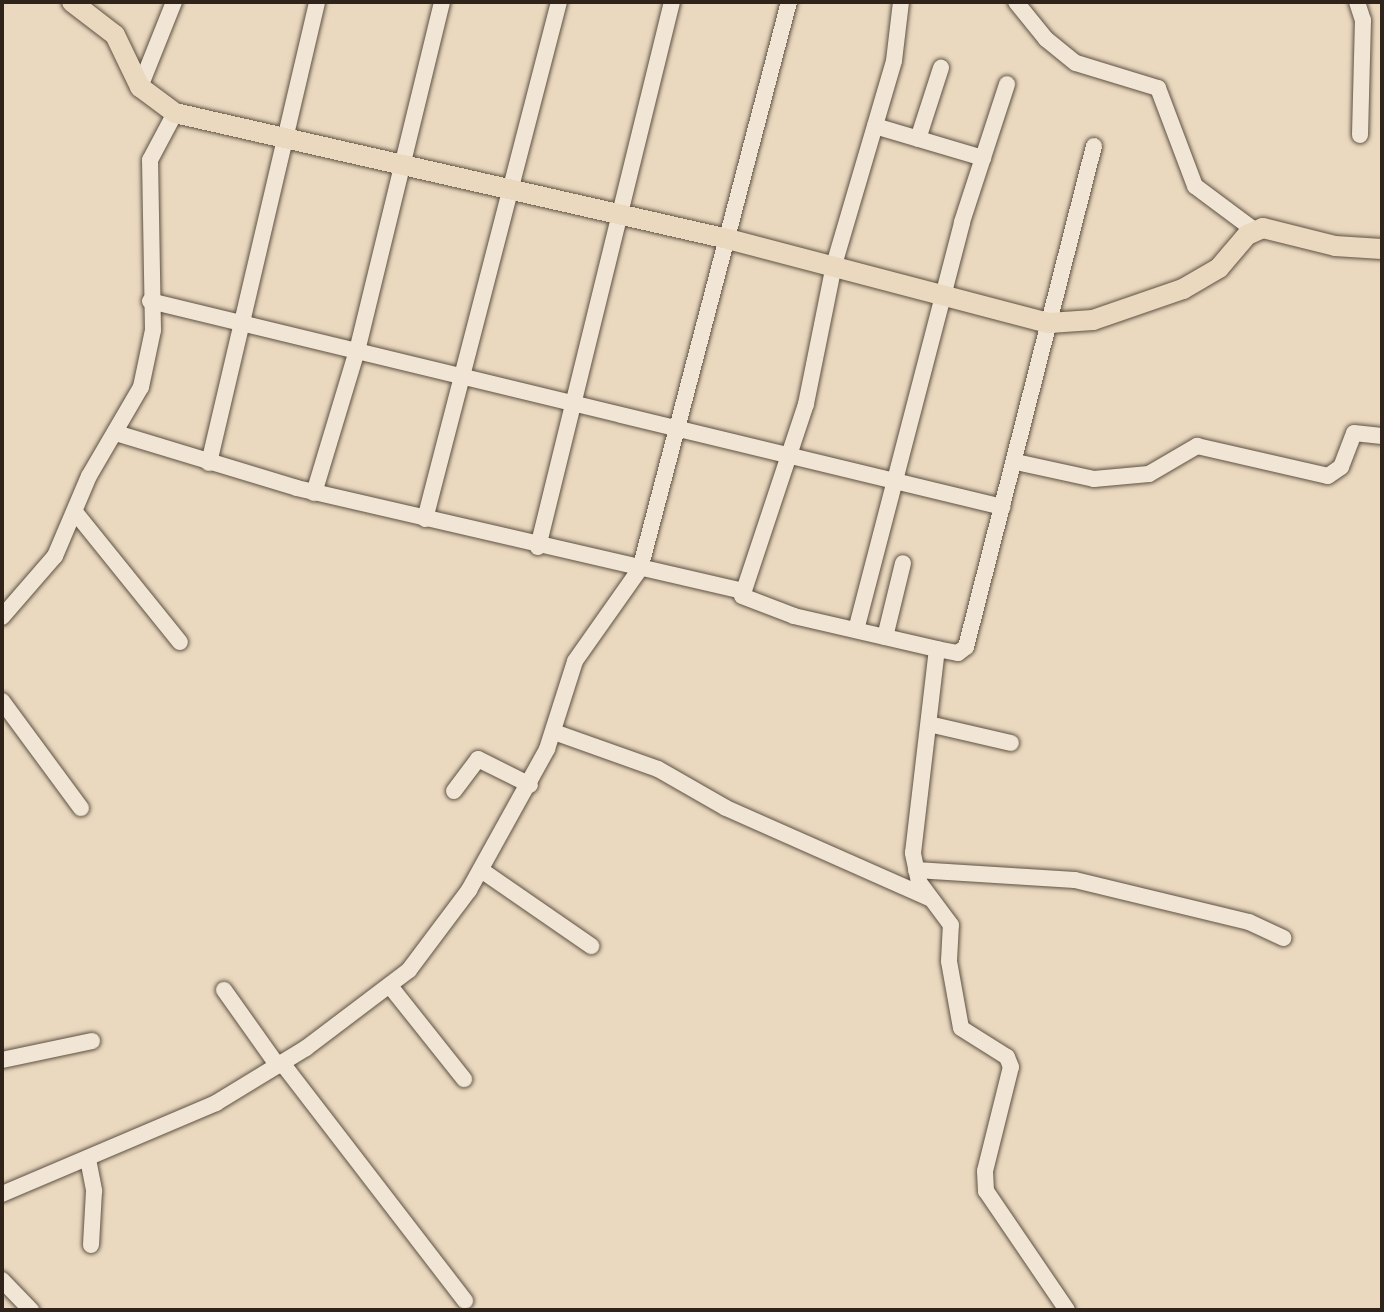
<!DOCTYPE html>
<html>
<head>
<meta charset="utf-8">
<style>
	body { margin:0 }
	#map { position:relative; width:1384px; height:1312px; overflow:hidden; background:#ead9bf; font-family:Vollkorn,serif }
	div>[style] { position:absolute }
	.roads { filter:drop-shadow(0 0 2px #5e5143) drop-shadow(0 0 2px #5e5143) }
	.minor>* { height:16px; margin:-8px; padding:0 8px; transform-origin:8px; border-radius:8px; background:#f1e6d5 }
	.major>* { height:20px; margin:-10px; padding:0 10px; transform-origin:10px; border-radius:10px; background:#ead9bf }
	span { translate:-50% -50%; white-space:nowrap; text-align:center; line-height:1.15; -webkit-text-stroke:7px #f1e6d5; paint-order:stroke }
	.frame { position:absolute; inset:0; border:4px solid #30241a; pointer-events:none }
</style>
</head>
<body>
<div id="map">
	<div class="roads">
		<div class="minor">
			<i style="left:901px;top:2px;width:59px;rotate:96.8deg"></i>
			<i style="left:894px;top:61px;width:213px;rotate:106.4deg"></i>
			<i style="left:834px;top:265px;width:142px;rotate:101.4deg"></i>
			<i style="left:806px;top:404px;width:202px;rotate:108.4deg"></i>
			<i style="left:742px;top:596px;width:56px;rotate:21deg"></i>
			<i style="left:794px;top:616px;width:147px;rotate:13deg"></i>
			<i style="left:1016px;top:2px;width:48px;rotate:51deg"></i>
			<i style="left:1046px;top:39px;width:38px;rotate:39deg"></i>
			<i style="left:1076px;top:63px;width:86px;rotate:17deg"></i>
			<i style="left:1158px;top:88px;width:105px;rotate:69.3deg"></i>
			<i style="left:1195px;top:186px;width:74px;rotate:36.7deg"></i>
			<i style="left:1357px;top:2px;width:19px;rotate:72deg"></i>
			<i style="left:1363px;top:20px;width:115px;rotate:91.5deg"></i>
			<i style="left:140px;top:87px;width:92px;rotate:-68.2deg"></i>
			<i style="left:875px;top:126px;width:113px;rotate:16.5deg"></i>
			<i style="left:918px;top:139px;width:75px;rotate:-72.1deg"></i>
			<i style="left:150px;top:301px;width:877px;rotate:13.59deg"></i>
			<i style="left:116px;top:433px;width:189px;rotate:16.9deg"></i>
			<i style="left:297px;top:488px;width:457px;rotate:13deg"></i>
			<i style="left:1016px;top:462px;width:80px;rotate:12.3deg"></i>
			<i style="left:1094px;top:479px;width:55px;rotate:-5.2deg"></i>
			<i style="left:1149px;top:474px;width:56px;rotate:-30.3deg"></i>
			<i style="left:1197px;top:446px;width:134px;rotate:12.9deg"></i>
			<i style="left:1328px;top:476px;width:16px;rotate:-35deg"></i>
			<i style="left:1341px;top:467px;width:36px;rotate:-69deg"></i>
			<i style="left:1354px;top:433px;width:28px;rotate:6deg"></i>
			<i style="left:209px;top:463px;width:473px;rotate:-76.8deg"></i>
			<i style="left:314px;top:493px;width:148px;rotate:-73.2deg"></i>
			<i style="left:357px;top:351px;width:359px;rotate:-76.3deg"></i>
			<i style="left:75px;top:512px;width:167px;rotate:51.1deg"></i>
			<i style="left:425px;top:519px;width:534px;rotate:-75.47deg"></i>
			<i style="left:538px;top:547px;width:561px;rotate:-76.19deg"></i>
			<i style="left:2px;top:617px;width:81px;rotate:-49deg"></i>
			<i style="left:55px;top:556px;width:87px;rotate:-67deg"></i>
			<i style="left:89px;top:476px;width:103px;rotate:-59.7deg"></i>
			<i style="left:141px;top:387px;width:58px;rotate:-78.1deg"></i>
			<i style="left:153px;top:330px;width:170px;rotate:-91deg"></i>
			<i style="left:150px;top:160px;width:53px;rotate:-62deg"></i>
			<i style="left:856px;top:630px;width:422px;rotate:-75.4deg"></i>
			<i style="left:962px;top:222px;width:145px;rotate:-71.9deg"></i>
			<i style="left:885px;top:637px;width:76px;rotate:-76.3deg"></i>
			<i style="left:2px;top:701px;width:133px;rotate:53.6deg"></i>
			<i style="left:929px;top:724px;width:84px;rotate:13deg"></i>
			<i style="left:554px;top:732px;width:110px;rotate:19.6deg"></i>
			<i style="left:658px;top:769px;width:78px;rotate:29.8deg"></i>
			<i style="left:726px;top:808px;width:222px;rotate:23.9deg"></i>
			<i style="left:454px;top:791px;width:40px;rotate:-53deg"></i>
			<i style="left:478px;top:759px;width:58px;rotate:26.6deg"></i>
			<i style="left:481px;top:870px;width:134px;rotate:34.6deg"></i>
			<i style="left:916px;top:870px;width:159px;rotate:3.6deg"></i>
			<i style="left:1075px;top:880px;width:179px;rotate:13.6deg"></i>
			<i style="left:1249px;top:922px;width:38px;rotate:25deg"></i>
			<i style="left:390px;top:986px;width:119px;rotate:51.5deg"></i>
			<i style="left:224px;top:990px;width:93px;rotate:54.6deg"></i>
			<i style="left:2px;top:1060px;width:92px;rotate:-11.9deg"></i>
			<i style="left:282px;top:1063px;width:300px;rotate:52.4deg"></i>
			<i style="left:88px;top:1159px;width:33px;rotate:79deg"></i>
			<i style="left:94px;top:1191px;width:54px;rotate:93.2deg"></i>
			<i style="left:2px;top:1194px;width:233px;rotate:-23deg"></i>
			<i style="left:216px;top:1103px;width:105px;rotate:-31.4deg"></i>
			<i style="left:306px;top:1048px;width:129px;rotate:-37.1deg"></i>
			<i style="left:409px;top:970px;width:100px;rotate:-53.1deg"></i>
			<i style="left:469px;top:890px;width:161px;rotate:-61deg"></i>
			<i style="left:547px;top:749px;width:92px;rotate:-72.3deg"></i>
			<i style="left:575px;top:661px;width:113px;rotate:-54.8deg"></i>
			<i style="left:640px;top:569px;width:586px;rotate:-75.28deg"></i>
			<i style="left:2px;top:1280px;width:42px;rotate:46deg"></i>
			<i style="left:1067px;top:1310px;width:144px;rotate:-124.2deg"></i>
			<i style="left:986px;top:1191px;width:20px;rotate:-93deg"></i>
			<i style="left:985px;top:1171px;width:107px;rotate:-76deg"></i>
			<i style="left:1011px;top:1067px;width:11px;rotate:-112deg"></i>
			<i style="left:1007px;top:1057px;width:54px;rotate:-147.8deg"></i>
			<i style="left:961px;top:1028px;width:68px;rotate:-100.2deg"></i>
			<i style="left:949px;top:961px;width:36px;rotate:-87deg"></i>
			<i style="left:951px;top:925px;width:54px;rotate:-126.7deg"></i>
			<i style="left:919px;top:882px;width:30px;rotate:-102deg"></i>
			<i style="left:913px;top:853px;width:205px;rotate:-83.3deg"></i>
			<i style="left:937px;top:649px;width:21px;rotate:11deg"></i>
			<i style="left:958px;top:653px;width:10px;rotate:-37deg"></i>
			<i style="left:966px;top:647px;width:517px;rotate:-75.67deg"></i>
		</div>
		<div class="major">
			<i style="left:72px;top:2px;width:54px;rotate:37.5deg"></i>
			<i style="left:115px;top:35px;width:58px;rotate:64.3deg"></i>
			<i style="left:140px;top:87px;width:44px;rotate:36.6deg"></i>
			<i style="left:175px;top:113px;width:567px;rotate:12.84deg"></i>
			<i style="left:728px;top:239px;width:332px;rotate:14.7deg"></i>
			<i style="left:1049px;top:323px;width:44px;rotate:-3.9deg"></i>
			<i style="left:1093px;top:320px;width:95px;rotate:-19deg"></i>
			<i style="left:1183px;top:289px;width:42px;rotate:-30.3deg"></i>
			<i style="left:1219px;top:268px;width:43px;rotate:-49.7deg"></i>
			<i style="left:1247px;top:235px;width:17px;rotate:-24deg"></i>
			<i style="left:1263px;top:228px;width:74px;rotate:14deg"></i>
			<i style="left:1335px;top:246px;width:47px;rotate:3.7deg"></i>
		</div>
	</div>
	<div class="frame"></div>
</div>
</body>
</html>
